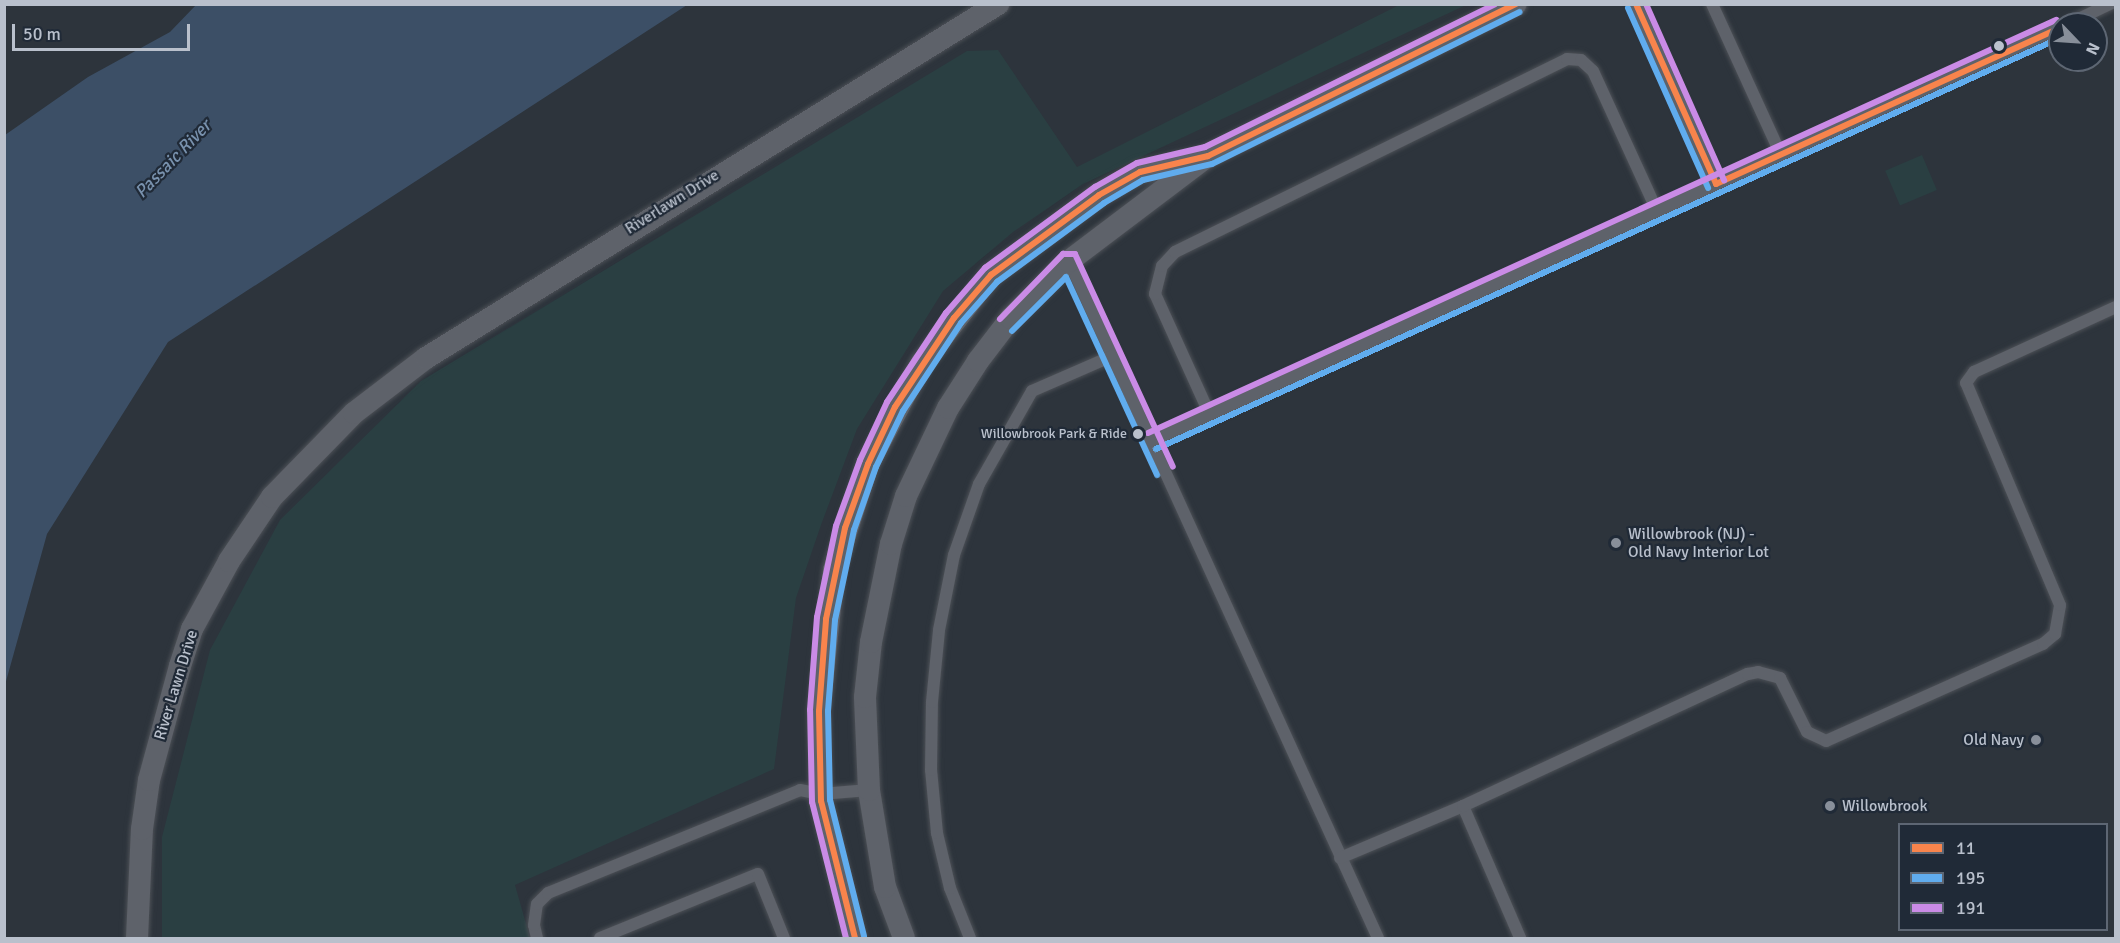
<!DOCTYPE html>
<html>
<head>
<meta charset="utf-8">
<style>
	body { margin:0 }
	#map { position:relative; width:2120px; height:943px; overflow:hidden; background:#2d343c; font-family:Signika,sans-serif }
	div>[style] { position:absolute }
	.green>* { inset:0; background:#2a3f42; transform-origin:0 0 }
	.water>* { inset:0; background:#3c4f66 }
	.roads { filter:drop-shadow(0 0 2px #4c5056) drop-shadow(0 0 2px #4c5056) }
	.service>* { height:12px; margin:-6px; padding:0 6px; transform-origin:6px; border-radius:6px; background:#5e626a }
	.minor>* { height:22px; margin:-11px; padding:0 11px; transform-origin:11px; border-radius:11px; background:#5e626a }
	.bus-1>* { height:6px; margin:-3px; padding:0 3px; transform-origin:3px; border-radius:3px; background:#f8844c }
	.bus-2>* { height:6px; margin:-3px; padding:0 3px; transform-origin:3px; border-radius:3px; background:#60acee }
	.bus-3>* { height:6px; margin:-3px; padding:0 3px; transform-origin:3px; border-radius:3px; background:#ca8be6 }
	.dots>* { width:16px; height:16px; translate:-50% -50%; box-sizing:border-box; border:3px solid #202a37; border-radius:50% }
	span { translate:-50% -50%; white-space:nowrap; text-align:center; line-height:1.15; -webkit-text-stroke:4.5px #202a37; paint-order:stroke }
	.bus-label { font-size:14px; color:#b9c0cc }
	.right { translate:-100% -50%; text-align:right }
	.street-label { font-size:16px; color:#b9c0cc }
	.poi-label { font-size:16px; color:#b9c0cc }
	.left { translate:0 -50%; text-align:left }
	.water-label { font-size:18px; color:#7992ae; font-style:italic }
	.frame { position:absolute; inset:0; border:6px solid #b9c0cc; pointer-events:none }
	.legend { position:absolute; left:1898px; top:823px; width:210px; height:108px; box-sizing:border-box; background:#202a37; border:2px solid #5d6673; margin:0; padding:8px 10px; list-style:none; font-size:18px; color:#b9c0cc }
	.legend li { display:flex; align-items:center; gap:12px; height:30px }
	.legend b { width:30px; border:2px solid #5d6673 }
	.north { position:absolute; left:2048px; top:12px; width:60px; height:60px; box-sizing:border-box; background:#202a37; border:2px solid #5d6673; border-radius:50%; rotate:115deg; font-size:16px; font-weight:700; line-height:24px; text-align:center; color:#b9c0cc }
	.north::after { content:''; display:block; margin:auto; width:21px; height:27px; background:#888f9a; clip-path:polygon(50% 0,100% 100%,50% 72%,0 100%) }
	.scale { position:absolute; left:12px; top:24px; width:178px; height:27px; box-sizing:border-box; border:3px solid #b9c0cc; border-top:0; padding-left:8px; font-size:18px; line-height:21px; white-space:nowrap; color:#b9c0cc; -webkit-text-stroke:4px #202a37; paint-order:stroke }
</style>
</head>
<body>
<div id="map">
	<div class="green">
		<i style="clip-path:polygon(1401px 4px,1466px 5px,1083px 184px,1013px 232px,943px 291px,857px 429px,821px 525px,796px 598px,774px 769px,515px 885px,530px 938px,162px 938px,162px 837px,210px 650px,280px 520px,421px 381px,967px 51px,998px 50px,1077px 167px)"></i>
		<i style="left:1922px;top:155px;width:38px;height:40px;rotate:67deg"></i>
	</div>
	<div class="water">
		<i style="clip-path:polygon(196px 5px,687px 5px,168px 342px,47px 534px,5px 685px,5px 135px,88px 77px,170px 32px)"></i>
	</div>
	<div class="roads">
		<div class="service">
			<i style="left:1636px;top:4px;width:197px;rotate:66deg"></i>
			<i style="left:1712px;top:4px;width:166px;rotate:65.4deg"></i>
			<i style="left:2068px;top:24px;width:47px;rotate:-25.5deg"></i>
			<i style="left:1069px;top:261px;width:744px;rotate:65.47deg"></i>
			<i style="left:1210px;top:415px;width:133px;rotate:-114.4deg"></i>
			<i style="left:1155px;top:294px;width:29px;rotate:-76deg"></i>
			<i style="left:1162px;top:266px;width:19px;rotate:-47deg"></i>
			<i style="left:1175px;top:252px;width:437px;rotate:-26.2deg"></i>
			<i style="left:1567px;top:59px;width:14px;rotate:4deg"></i>
			<i style="left:1581px;top:60px;width:16px;rotate:43deg"></i>
			<i style="left:1593px;top:71px;width:154px;rotate:65.4deg"></i>
			<i style="left:1152px;top:441px;width:998px;rotate:-24.46deg"></i>
			<i style="left:1463px;top:806px;width:144px;rotate:66.6deg"></i>
			<i style="left:1340px;top:858px;width:134px;rotate:-22.9deg"></i>
			<i style="left:1463px;top:806px;width:314px;rotate:-24.9deg"></i>
			<i style="left:1748px;top:674px;width:10px;rotate:-11deg"></i>
			<i style="left:1758px;top:672px;width:23px;rotate:15deg"></i>
			<i style="left:1780px;top:678px;width:60px;rotate:63.4deg"></i>
			<i style="left:1807px;top:732px;width:21px;rotate:25deg"></i>
			<i style="left:1826px;top:741px;width:238px;rotate:-24.1deg"></i>
			<i style="left:2043px;top:644px;width:16px;rotate:-40deg"></i>
			<i style="left:2055px;top:634px;width:29px;rotate:-80deg"></i>
			<i style="left:2060px;top:605px;width:241px;rotate:-112.9deg"></i>
			<i style="left:1966px;top:383px;width:14px;rotate:-54deg"></i>
			<i style="left:1974px;top:372px;width:156px;rotate:-24.6deg"></i>
			<i style="left:537px;top:938px;width:13px;rotate:-103deg"></i>
			<i style="left:534px;top:925px;width:21px;rotate:-82deg"></i>
			<i style="left:537px;top:904px;width:16px;rotate:-45deg"></i>
			<i style="left:548px;top:893px;width:272px;rotate:-22.2deg"></i>
			<i style="left:800px;top:790px;width:21px;rotate:11deg"></i>
			<i style="left:821px;top:794px;width:48px;rotate:-4.8deg"></i>
			<i style="left:600px;top:938px;width:170px;rotate:-22.1deg"></i>
			<i style="left:758px;top:874px;width:69px;rotate:67.9deg"></i>
			<i style="left:970px;top:938px;width:54px;rotate:-111.8deg"></i>
			<i style="left:950px;top:888px;width:57px;rotate:-103.3deg"></i>
			<i style="left:937px;top:833px;width:63px;rotate:-95.4deg"></i>
			<i style="left:931px;top:770px;width:68px;rotate:-89.2deg"></i>
			<i style="left:932px;top:702px;width:72px;rotate:-84.4deg"></i>
			<i style="left:939px;top:630px;width:76px;rotate:-78.7deg"></i>
			<i style="left:954px;top:555px;width:75px;rotate:-70.6deg"></i>
			<i style="left:979px;top:484px;width:107px;rotate:-60.3deg"></i>
			<i style="left:1032px;top:391px;width:87px;rotate:-23.6deg"></i>
		</div>
		<div class="minor">
			<i style="left:137px;top:938px;width:109px;rotate:-87.4deg"></i>
			<i style="left:142px;top:829px;width:49px;rotate:-81.9deg"></i>
			<i style="left:149px;top:780px;width:118px;rotate:-74.8deg"></i>
			<i style="left:180px;top:666px;width:39px;rotate:-72deg"></i>
			<i style="left:192px;top:629px;width:77px;rotate:-61.4deg"></i>
			<i style="left:229px;top:561px;width:77px;rotate:-56.1deg"></i>
			<i style="left:272px;top:497px;width:117px;rotate:-45.7deg"></i>
			<i style="left:354px;top:413px;width:91px;rotate:-37.4deg"></i>
			<i style="left:426px;top:358px;width:673px;rotate:-31.75deg"></i>
			<i style="left:855px;top:938px;width:141px;rotate:-103.9deg"></i>
			<i style="left:821px;top:801px;width:90px;rotate:-91.3deg"></i>
			<i style="left:819px;top:711px;width:142px;rotate:-83.9deg"></i>
			<i style="left:834px;top:570px;width:111px;rotate:-72.2deg"></i>
			<i style="left:868px;top:464px;width:115px;rotate:-61.9deg"></i>
			<i style="left:922px;top:363px;width:112px;rotate:-51.9deg"></i>
			<i style="left:991px;top:275px;width:134px;rotate:-36.5deg"></i>
			<i style="left:1099px;top:195px;width:47px;rotate:-29.3deg"></i>
			<i style="left:1140px;top:172px;width:63px;rotate:-12.9deg"></i>
			<i style="left:904px;top:938px;width:54px;rotate:-110.4deg"></i>
			<i style="left:885px;top:887px;width:98px;rotate:-99.4deg"></i>
			<i style="left:869px;top:790px;width:93px;rotate:-92.5deg"></i>
			<i style="left:865px;top:697px;width:55px;rotate:-83.8deg"></i>
			<i style="left:871px;top:642px;width:100px;rotate:-78.5deg"></i>
			<i style="left:891px;top:544px;width:50px;rotate:-72.6deg"></i>
			<i style="left:906px;top:496px;width:98px;rotate:-64.5deg"></i>
			<i style="left:948px;top:408px;width:56px;rotate:-57.4deg"></i>
			<i style="left:978px;top:361px;width:54px;rotate:-52.5deg"></i>
			<i style="left:1011px;top:318px;width:81px;rotate:-44.5deg"></i>
			<i style="left:1069px;top:261px;width:174px;rotate:-37.1deg"></i>
			<i style="left:1208px;top:156px;width:343px;rotate:-26.3deg"></i>
		</div>
	</div>
	<div class="bus-1">
		<i style="left:1636px;top:4px;width:197px;rotate:66deg"></i>
		<i style="left:1716px;top:184px;width:378px;rotate:-24.4deg"></i>
		<i style="left:855px;top:938px;width:141px;rotate:-103.9deg"></i>
		<i style="left:821px;top:801px;width:90px;rotate:-91.3deg"></i>
		<i style="left:819px;top:711px;width:92px;rotate:-85.6deg"></i>
		<i style="left:826px;top:619px;width:93px;rotate:-78.2deg"></i>
		<i style="left:845px;top:528px;width:68px;rotate:-70.2deg"></i>
		<i style="left:868px;top:464px;width:63px;rotate:-64.7deg"></i>
		<i style="left:895px;top:407px;width:107px;rotate:-56.5deg"></i>
		<i style="left:954px;top:318px;width:57px;rotate:-49.3deg"></i>
		<i style="left:991px;top:275px;width:134px;rotate:-36.5deg"></i>
		<i style="left:1099px;top:195px;width:47px;rotate:-29.3deg"></i>
		<i style="left:1140px;top:172px;width:70px;rotate:-13.2deg"></i>
		<i style="left:1208px;top:156px;width:343px;rotate:-26.3deg"></i>
	</div>
	<div class="bus-2">
		<i style="left:1628px;top:8px;width:197px;rotate:66deg"></i>
		<i style="left:1012px;top:331px;width:76px;rotate:-45deg"></i>
		<i style="left:1066px;top:277px;width:218px;rotate:65.3deg"></i>
		<i style="left:1156px;top:449px;width:993px;rotate:-24.45deg"></i>
		<i style="left:864px;top:936px;width:140px;rotate:-104deg"></i>
		<i style="left:830px;top:800px;width:89px;rotate:-91.3deg"></i>
		<i style="left:828px;top:711px;width:91px;rotate:-85.6deg"></i>
		<i style="left:835px;top:620px;width:92px;rotate:-78.1deg"></i>
		<i style="left:854px;top:530px;width:67px;rotate:-70.8deg"></i>
		<i style="left:876px;top:467px;width:62px;rotate:-64.3deg"></i>
		<i style="left:903px;top:411px;width:105px;rotate:-56.6deg"></i>
		<i style="left:961px;top:323px;width:55px;rotate:-48.7deg"></i>
		<i style="left:997px;top:282px;width:133px;rotate:-36.4deg"></i>
		<i style="left:1104px;top:203px;width:45px;rotate:-30.5deg"></i>
		<i style="left:1143px;top:180px;width:71px;rotate:-13.1deg"></i>
		<i style="left:1212px;top:164px;width:343px;rotate:-26.3deg"></i>
	</div>
	<div class="bus-3">
		<i style="left:1646px;top:4px;width:193px;rotate:66.1deg"></i>
		<i style="left:1000px;top:319px;width:91px;rotate:-45.9deg"></i>
		<i style="left:1063px;top:254px;width:12px"></i>
		<i style="left:1075px;top:254px;width:234px;rotate:65.3deg"></i>
		<i style="left:1148px;top:433px;width:998px;rotate:-24.46deg"></i>
		<i style="left:846px;top:938px;width:140px;rotate:-104deg"></i>
		<i style="left:812px;top:802px;width:92px;rotate:-91.2deg"></i>
		<i style="left:810px;top:710px;width:93px;rotate:-85.7deg"></i>
		<i style="left:817px;top:617px;width:93px;rotate:-78.2deg"></i>
		<i style="left:836px;top:526px;width:70px;rotate:-70deg"></i>
		<i style="left:860px;top:460px;width:64px;rotate:-65deg"></i>
		<i style="left:887px;top:402px;width:107px;rotate:-56.5deg"></i>
		<i style="left:946px;top:313px;width:60px;rotate:-49.1deg"></i>
		<i style="left:985px;top:268px;width:137px;rotate:-36.4deg"></i>
		<i style="left:1095px;top:187px;width:48px;rotate:-29.7deg"></i>
		<i style="left:1137px;top:163px;width:70px;rotate:-13.2deg"></i>
		<i style="left:1205px;top:147px;width:323px;rotate:-26.2deg"></i>
	</div>
	<div class="dots">
		<i style="left:1999px;top:46px;background:#b9c0cc"></i>
		<i style="left:1138px;top:434px;background:#b9c0cc"></i>
		<i style="left:1616px;top:543px;background:#888f9a"></i>
		<i style="left:2036px;top:740px;background:#888f9a"></i>
		<i style="left:1830px;top:806px;background:#888f9a"></i>
	</div>
	<div class="bus-label">
		<span class="right" style="left:1127px;top:434px">Willowbrook Park &amp; Ride</span>
	</div>
	<div class="street-label">
		<span style="left:672px;top:202px;rotate:-32deg">Riverlawn Drive</span>
		<span style="left:176px;top:685px;rotate:-73deg">River Lawn Drive</span>
	</div>
	<div class="poi-label">
		<span class="left" style="left:1628px;top:543px">Willowbrook (NJ) -<br>Old Navy Interior Lot</span>
		<span class="right" style="left:2024px;top:740px">Old Navy</span>
		<span class="left" style="left:1842px;top:806px">Willowbrook</span>
	</div>
	<div class="water-label">
		<span style="left:173px;top:159px;rotate:-46deg">Passaic River</span>
	</div>
	<div class="frame"></div>
	<ul class="legend">
	<li><b style="height:8px;background:#f8844c"></b>11</li>
	<li><b style="height:8px;background:#60acee"></b>195</li>
	<li><b style="height:8px;background:#ca8be6"></b>191</li>
	</ul>
	<div class="north">N</div>
	<div class="scale">50 m</div>
</div>
</body>
</html>
